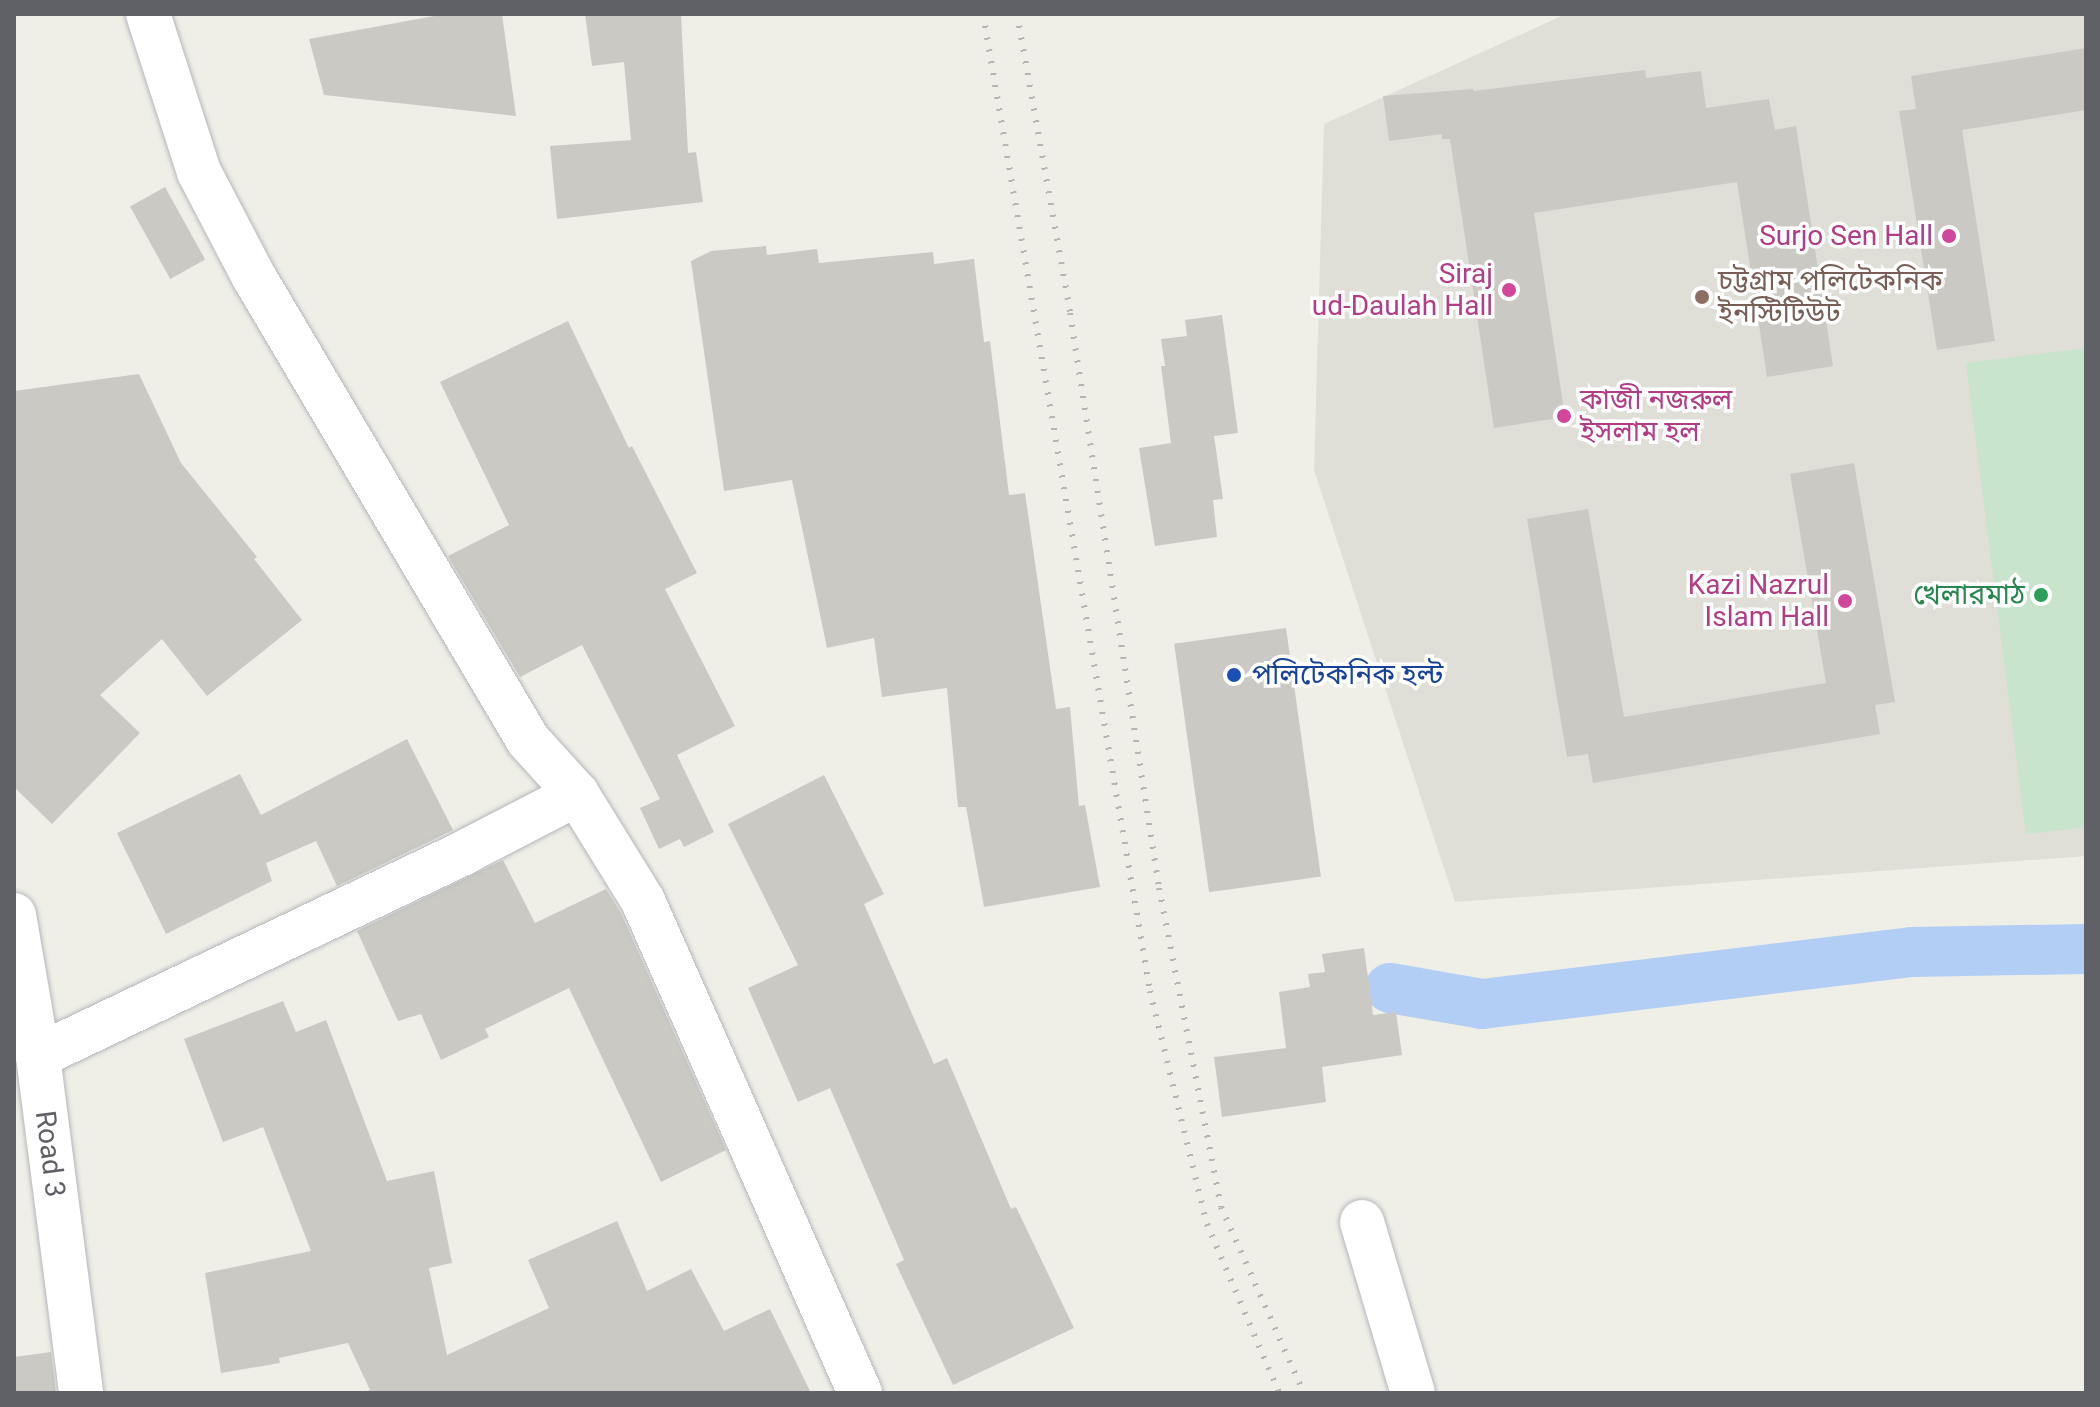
<!DOCTYPE html>
<html>
<head>
<meta charset="utf-8">
<style>
	body { margin:0 }
	#map { position:relative; width:2100px; height:1407px; overflow:hidden; background:#efefe8; font-family:Roboto,"Noto Sans Bengali",sans-serif }
	div>[style] { position:absolute }
	.education>* { inset:0; background:#dfded7 }
	.green>* { inset:0; background:#c8e4cc }
	.canal>* { height:50px; margin:-25px; padding:0 25px; transform-origin:25px; border-radius:25px; background:#b3cef5 }
	.building>* { inset:0; background:#cbc9c4; transform-origin:0 0 }
	.roads { filter:drop-shadow(0 0 2px #b5b6bb) drop-shadow(0 0 2px #b5b6bb) }
	.street>* { height:44px; margin:-22px; padding:0 22px; transform-origin:22px; border-radius:22px; background:#fff }
	.rail>* { height:6px; margin-top:-3px; transform-origin:0; background:repeating-linear-gradient(90deg,#b5b5b6 0 2px,transparent 0 12px) }
	.dots>* { width:22px; height:22px; translate:-50% -50%; box-sizing:border-box; border:4px solid #fff; border-radius:50% }
	span { translate:-50% -50%; white-space:nowrap; text-align:center; line-height:1.15; -webkit-text-stroke:7px #fff; paint-order:stroke }
	.hotel-label { font-size:28px; color:#b23c85 }
	.right { translate:-100% -50%; text-align:right }
	.left { translate:0 -50%; text-align:left }
	.education-label { font-size:28px; color:#785e54 }
	.leisure-label { font-size:28px; color:#27864d }
	.transit-label { font-size:28px; color:#164399 }
	.street-label { font-size:28px; color:#5f6166 }
	.frame { position:absolute; inset:0; border:16px solid #5f6166; pointer-events:none }
</style>
</head>
<body>
<div id="map">
	<div class="education">
		<i style="clip-path:polygon(1566px 14px,2086px 14px,2086px 856px,1455px 902px,1314px 470px,1324px 124px)"></i>
	</div>
	<div class="green">
		<i style="clip-path:polygon(2086px 348px,2086px 827px,2026px 834px,1966px 363px)"></i>
	</div>
	<div class="canal">
		<i style="left:1390px;top:988px;width:93px;rotate:9.9deg"></i>
		<i style="left:1482px;top:1004px;width:433px;rotate:-6.9deg"></i>
		<i style="left:1912px;top:952px;width:174px;rotate:-1deg"></i>
	</div>
	<div class="building">
		<i style="clip-path:polygon(445px 14px,502px 14px,516px 116px,324px 95px,309px 39px)"></i>
		<i style="clip-path:polygon(585px 14px,681px 14px,688px 153px,696px 152px,703px 202px,557px 219px,550px 146px,631px 140px,624px 62px,592px 66px)"></i>
		<i style="clip-path:polygon(2086px 48px,2086px 110px,1962px 130px,1995px 341px,1937px 350px,1899px 111px,1916px 109px,1911px 76px)"></i>
		<i style="clip-path:polygon(1645px 70px,1646px 78px,1701px 71px,1706px 108px,1769px 99px,1775px 130px,1796px 126px,1833px 366px,1767px 377px,1737px 182px,1534px 213px,1565px 417px,1494px 428px,1450px 139px,1442px 139px,1442px 134px,1389px 141px,1383px 96px,1473px 89px,1474px 91px)"></i>
		<i style="left:165px;top:187px;width:83px;height:40px;rotate:61deg"></i>
		<i style="clip-path:polygon(766px 246px,767px 255px,817px 249px,819px 263px,933px 252px,934px 264px,974px 259px,984px 342px,990px 341px,1009px 495px,1025px 493px,1056px 709px,1070px 707px,1079px 806px,1085px 805px,1100px 887px,984px 907px,966px 807px,958px 807px,947px 688px,882px 697px,874px 638px,827px 648px,792px 480px,724px 491px,691px 261px,711px 251px)"></i>
		<i style="clip-path:polygon(1222px 315px,1238px 433px,1214px 436px,1223px 499px,1213px 500px,1217px 537px,1155px 546px,1139px 448px,1171px 443px,1161px 366px,1165px 366px,1161px 339px,1187px 336px,1185px 320px)"></i>
		<i style="clip-path:polygon(568px 321px,629px 448px,632px 446px,697px 573px,665px 589px,735px 726px,677px 755px,714px 832px,684px 847px,680px 839px,659px 849px,640px 808px,660px 799px,582px 645px,520px 677px,448px 556px,509px 525px,440px 382px)"></i>
		<i style="clip-path:polygon(139px 374px,181px 463px,257px 557px,254px 559px,302px 620px,207px 696px,162px 639px,100px 695px,140px 733px,52px 824px,14px 787px,14px 391px)"></i>
		<i style="clip-path:polygon(1854px 463px,1895px 702px,1875px 705px,1880px 734px,1593px 783px,1588px 754px,1567px 757px,1527px 519px,1588px 509px,1624px 717px,1826px 683px,1790px 474px)"></i>
		<i style="left:1286px;top:628px;width:251px;height:113px;rotate:82deg"></i>
		<i style="clip-path:polygon(407px 739px,453px 830px,337px 886px,316px 841px,266px 863px,272px 881px,166px 934px,117px 833px,240px 774px,261px 815px)"></i>
		<i style="clip-path:polygon(824px 775px,884px 894px,864px 904px,934px 1064px,947px 1058px,1011px 1209px,1016px 1207px,1074px 1328px,953px 1385px,896px 1264px,904px 1260px,830px 1088px,798px 1102px,748px 988px,798px 965px,728px 824px)"></i>
		<i style="clip-path:polygon(503px 860px,535px 923px,606px 889px,621px 913px,726px 1150px,661px 1182px,569px 988px,485px 1029px,489px 1037px,441px 1060px,421px 1014px,398px 1021px,357px 931px)"></i>
		<i style="clip-path:polygon(1364px 948px,1373px 1015px,1396px 1012px,1402px 1055px,1322px 1067px,1326px 1102px,1222px 1117px,1214px 1057px,1286px 1048px,1279px 992px,1310px 987px,1308px 974px,1325px 972px,1322px 954px)"></i>
		<i style="clip-path:polygon(283px 1001px,296px 1032px,326px 1020px,387px 1181px,434px 1171px,452px 1263px,429px 1268px,447px 1355px,549px 1308px,528px 1260px,617px 1221px,647px 1291px,691px 1269px,724px 1331px,770px 1309px,811px 1393px,363px 1393px,370px 1390px,348px 1343px,279px 1358px,280px 1363px,221px 1373px,205px 1273px,311px 1251px,263px 1127px,223px 1142px,184px 1039px)"></i>
		<i style="clip-path:polygon(51px 1352px,56px 1393px,14px 1393px,14px 1357px)"></i>
	</div>
	<div class="roads">
		<div class="street">
			<i style="left:148px;top:14px;width:166px;rotate:72.1deg"></i>
			<i style="left:199px;top:172px;width:119px;rotate:62.4deg"></i>
			<i style="left:254px;top:277px;width:538px;rotate:59.38deg"></i>
			<i style="left:528px;top:740px;width:73px;rotate:47.8deg"></i>
			<i style="left:14px;top:915px;width:143px;rotate:80.3deg"></i>
			<i style="left:38px;top:1056px;width:340px;rotate:82.7deg"></i>
			<i style="left:38px;top:1056px;width:475px;rotate:-25.5deg"></i>
			<i style="left:467px;top:851px;width:124px;rotate:-27.4deg"></i>
			<i style="left:577px;top:794px;width:126px;rotate:58.3deg"></i>
			<i style="left:643px;top:901px;width:538px;rotate:66.2deg"></i>
			<i style="left:1362px;top:1222px;width:178px;rotate:73.4deg"></i>
		</div>
	</div>
	<div class="rail">
		<i style="left:983px;top:14px;width:991px;rotate:80.3deg"></i>
		<i style="left:1150px;top:991px;width:240px;rotate:76.3deg"></i>
		<i style="left:1207px;top:1224px;width:184px;rotate:66.9deg"></i>
		<i style="left:1017px;top:14px;width:304px;rotate:79.9deg"></i>
		<i style="left:1070px;top:313px;width:582px;rotate:81.2deg"></i>
		<i style="left:1159px;top:888px;width:325px;rotate:79deg"></i>
		<i style="left:1221px;top:1207px;width:204px;rotate:66deg"></i>
	</div>
	<div class="dots">
		<i style="left:1949px;top:236px;background:#d1479c"></i>
		<i style="left:1509px;top:290px;background:#d1479c"></i>
		<i style="left:1702px;top:297px;background:#8d6e63"></i>
		<i style="left:1564px;top:416px;background:#d1479c"></i>
		<i style="left:2041px;top:595px;background:#2e9e5b"></i>
		<i style="left:1845px;top:601px;background:#d1479c"></i>
		<i style="left:1234px;top:675px;background:#1a4fb4"></i>
	</div>
	<div class="hotel-label">
		<span class="right" style="left:1933px;top:236px">Surjo Sen Hall</span>
		<span class="right" style="left:1493px;top:290px">Siraj<br>ud-Daulah Hall</span>
		<span class="left" style="left:1580px;top:416px">কাজী নজরুল<br>ইসলাম হল</span>
		<span class="right" style="left:1829px;top:601px">Kazi Nazrul<br>Islam Hall</span>
	</div>
	<div class="education-label">
		<span class="left" style="left:1718px;top:297px">চট্টগ্রাম পলিটেকনিক<br>ইনস্টিটিউট</span>
	</div>
	<div class="leisure-label">
		<span class="right" style="left:2025px;top:595px">খেলারমাঠ</span>
	</div>
	<div class="transit-label">
		<span class="left" style="left:1252px;top:675px">পলিটেকনিক হল্ট</span>
	</div>
	<div class="street-label">
		<span style="left:50px;top:1154px;rotate:83deg">Road 3</span>
	</div>
	<div class="frame"></div>
</div>
</body>
</html>
